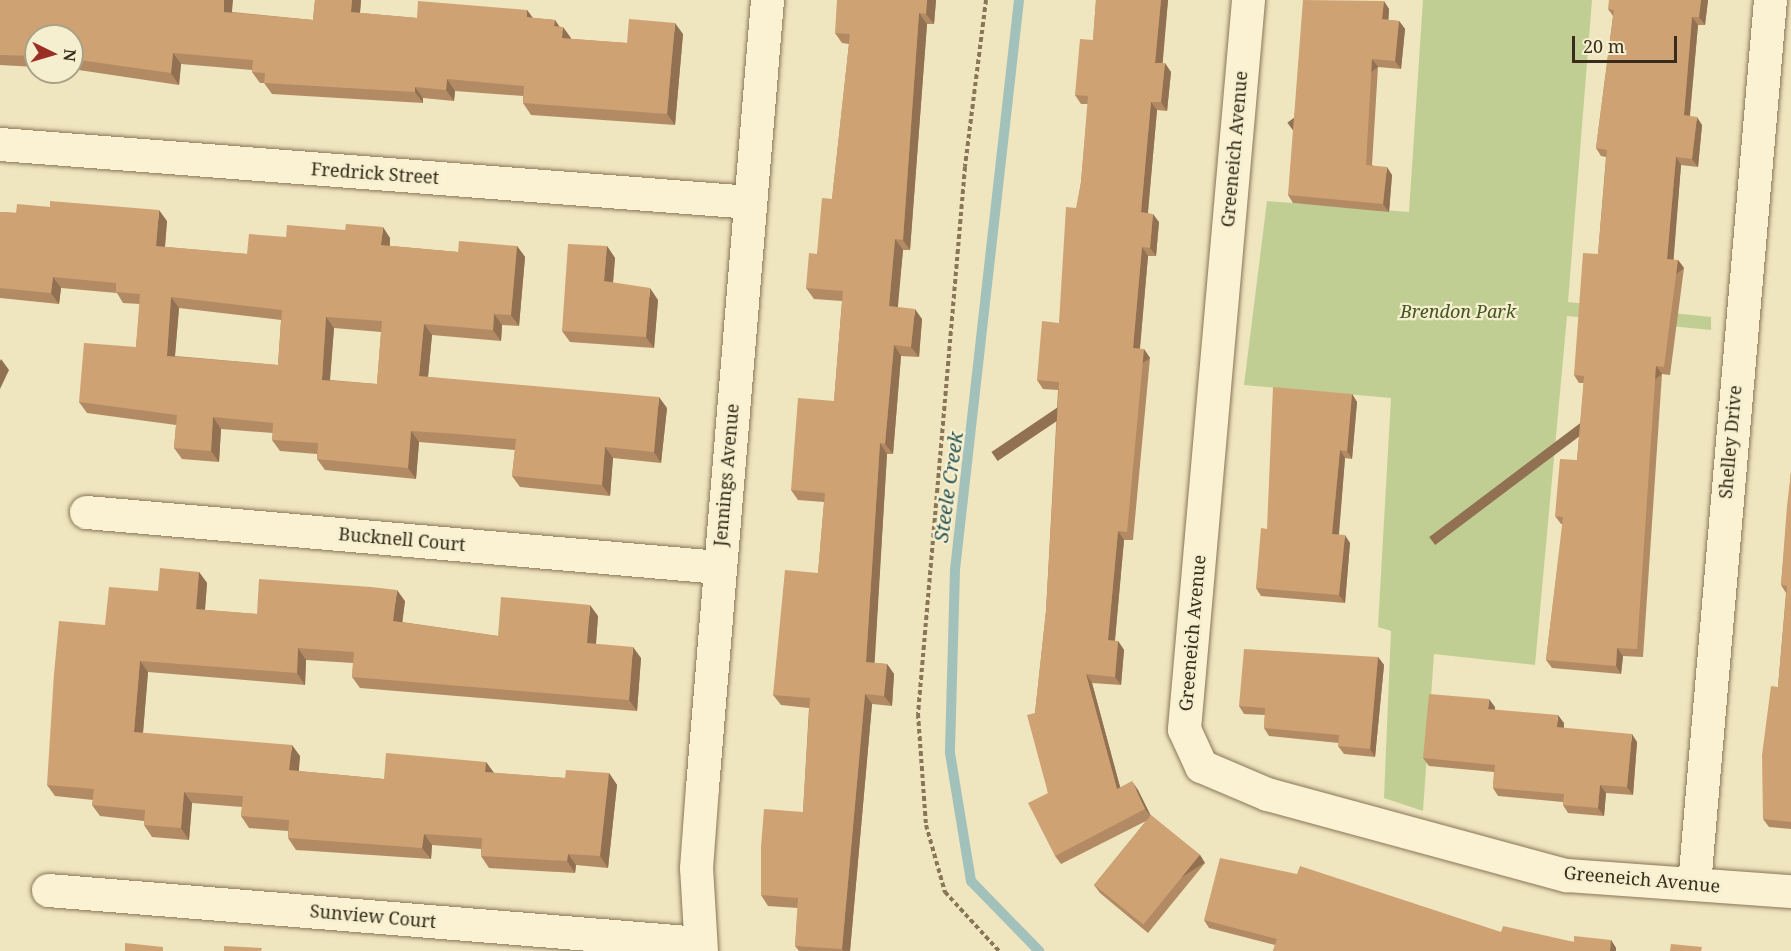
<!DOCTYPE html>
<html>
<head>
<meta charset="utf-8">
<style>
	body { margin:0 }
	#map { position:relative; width:1791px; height:951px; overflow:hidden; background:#efe5bf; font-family:"Noto Serif",serif }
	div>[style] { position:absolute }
	.green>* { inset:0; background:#c1ce93 }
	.stream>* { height:10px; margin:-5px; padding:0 5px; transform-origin:5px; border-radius:5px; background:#a3c1bb }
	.path>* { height:4px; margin-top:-2px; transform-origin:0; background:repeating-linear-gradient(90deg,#897657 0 4.5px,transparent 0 7.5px) }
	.roads { filter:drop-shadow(0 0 2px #897657) drop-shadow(0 0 2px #897657) }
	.street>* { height:33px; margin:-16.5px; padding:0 16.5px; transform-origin:16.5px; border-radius:16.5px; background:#faf2d3 }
	.wall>* { inset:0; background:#b28b64 }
	.shaded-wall>* { inset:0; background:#917151; transform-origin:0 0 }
	.building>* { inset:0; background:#cfa274; transform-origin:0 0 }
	span { translate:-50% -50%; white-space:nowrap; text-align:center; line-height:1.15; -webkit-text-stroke:4.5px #f6efcf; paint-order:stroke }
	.street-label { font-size:18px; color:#382c1c }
	.park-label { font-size:18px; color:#435522; font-style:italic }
	.water-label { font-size:20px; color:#2b5758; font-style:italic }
	.north { position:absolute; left:24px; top:24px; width:60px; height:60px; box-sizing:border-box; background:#f6efcf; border:2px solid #aaa187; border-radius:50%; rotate:95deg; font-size:16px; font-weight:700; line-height:24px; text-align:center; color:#382c1c }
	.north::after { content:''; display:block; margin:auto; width:21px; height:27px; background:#9a2f25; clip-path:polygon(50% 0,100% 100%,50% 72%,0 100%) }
	.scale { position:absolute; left:1572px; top:36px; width:105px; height:27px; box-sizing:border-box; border:3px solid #382c1c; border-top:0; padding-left:8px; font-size:18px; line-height:21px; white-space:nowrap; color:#382c1c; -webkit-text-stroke:4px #f6efcf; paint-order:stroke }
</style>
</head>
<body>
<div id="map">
	<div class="green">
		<i style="clip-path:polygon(1423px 0,1592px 0,1568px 302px,1711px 317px,1711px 330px,1567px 316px,1535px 665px,1434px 654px,1423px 811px,1384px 798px,1391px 631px,1378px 627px,1391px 398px,1244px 385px,1267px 201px,1409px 212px)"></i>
	</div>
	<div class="stream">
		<i style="left:1019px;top:0;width:574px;rotate:96.41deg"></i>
		<i style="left:955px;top:570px;width:183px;rotate:91.6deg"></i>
		<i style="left:950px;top:753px;width:130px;rotate:80.7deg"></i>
		<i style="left:971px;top:881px;width:98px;rotate:45.8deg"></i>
	</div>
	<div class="path">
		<i style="left:986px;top:0;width:168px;rotate:97.2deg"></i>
		<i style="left:965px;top:167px;width:549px;rotate:94.91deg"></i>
		<i style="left:918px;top:714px;width:111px;rotate:85.9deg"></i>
		<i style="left:926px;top:825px;width:70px;rotate:74.2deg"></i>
		<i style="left:945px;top:892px;width:80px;rotate:47.5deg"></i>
	</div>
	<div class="roads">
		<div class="street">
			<i style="left:1248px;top:0;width:732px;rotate:95.02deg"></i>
			<i style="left:1184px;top:729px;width:41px;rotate:65.3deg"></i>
			<i style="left:1201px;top:766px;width:72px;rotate:23deg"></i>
			<i style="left:1267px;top:794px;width:310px;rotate:15.2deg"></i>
			<i style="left:1566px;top:875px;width:226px;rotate:4.1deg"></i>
			<i style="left:0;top:144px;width:752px;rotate:4.42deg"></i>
			<i style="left:86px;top:512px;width:634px;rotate:4.97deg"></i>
			<i style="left:1694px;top:884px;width:887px;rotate:-85.09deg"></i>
			<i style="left:48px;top:890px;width:653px;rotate:4.65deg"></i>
			<i style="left:701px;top:951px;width:83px;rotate:-93.4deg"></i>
			<i style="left:696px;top:868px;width:81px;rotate:-85.8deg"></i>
			<i style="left:702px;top:787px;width:790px;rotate:-85.28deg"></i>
		</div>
	</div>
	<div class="wall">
		<i style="clip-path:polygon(0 0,232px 12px,313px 20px,315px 0,361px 0,360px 13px,417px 18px,527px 10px,533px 18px,555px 20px,559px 26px,571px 39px,627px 43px,683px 34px,675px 125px,531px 115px,523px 103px,523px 96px,455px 91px,454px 101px,423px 98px,423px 103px,272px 94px,264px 83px,260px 83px,252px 72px,252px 70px,181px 64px,179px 85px,72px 69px,72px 36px,36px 36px,36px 67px,0 65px)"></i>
		<i style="clip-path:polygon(936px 0,934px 24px,927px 24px,910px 250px,903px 250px,897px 307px,922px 319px,919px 357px,901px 356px,893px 454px,887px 454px,874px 663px,887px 664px,894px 674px,892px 706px,872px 704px,850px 951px,799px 951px,795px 946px,798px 908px,768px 906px,761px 895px,803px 812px,809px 708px,781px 705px,773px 695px,818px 573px,824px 502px,798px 500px,791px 490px,834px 401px,842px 301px,814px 299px,806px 288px,817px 254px,832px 199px,849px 44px,842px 43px,835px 33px)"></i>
		<i style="clip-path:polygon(1096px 0,1168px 0,1162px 63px,1171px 72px,1167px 111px,1157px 110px,1148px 213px,1159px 222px,1156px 256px,1148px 256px,1140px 349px,1150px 358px,1133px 540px,1124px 540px,1115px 641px,1118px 641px,1124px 650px,1121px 685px,1092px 683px,1120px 787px,1138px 790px,1150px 815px,1200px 855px,1205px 863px,1148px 933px,1100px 893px,1094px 885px,1146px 821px,1061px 864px,1055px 856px,1048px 793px,1035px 713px,1046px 611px,1058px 390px,1043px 389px,1037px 380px,1059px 323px,1081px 182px,1088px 104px,1081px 104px,1075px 95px,1093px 40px)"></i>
		<i style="clip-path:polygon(1708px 0,1705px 25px,1698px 25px,1690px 116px,1702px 125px,1698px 167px,1681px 165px,1673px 260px,1678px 260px,1684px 268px,1670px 375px,1662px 374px,1643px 657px,1623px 656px,1621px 674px,1552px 668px,1546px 660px,1563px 524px,1561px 524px,1555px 516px,1577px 460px,1584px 383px,1579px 383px,1574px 375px,1598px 254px,1606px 157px,1601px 156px,1596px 148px,1613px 16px,1608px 9px)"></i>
		<i style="clip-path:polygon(1383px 1px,1389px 9px,1388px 20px,1399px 21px,1405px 29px,1401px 69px,1378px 67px,1372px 165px,1392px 175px,1389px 212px,1293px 203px,1288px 195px)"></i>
		<i style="clip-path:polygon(evenodd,0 212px,167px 221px,165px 247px,247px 254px,286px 237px,390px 238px,390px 246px,458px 252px,517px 246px,525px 257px,519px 326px,502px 325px,501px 341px,432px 335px,428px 377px,667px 408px,661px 463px,613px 458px,610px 496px,520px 487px,512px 476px,515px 450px,419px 442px,416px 479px,325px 470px,317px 459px,317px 454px,280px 451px,272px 440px,273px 433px,221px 429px,219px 462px,182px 459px,174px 448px,176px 425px,87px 413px,79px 402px,136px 347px,140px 304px,123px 303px,117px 293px,61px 288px,59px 304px,0 298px,0 212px,179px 308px,281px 320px,278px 365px,175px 356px,179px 308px,0 212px,334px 328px,381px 332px,377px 384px,330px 380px,334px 328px)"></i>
		<i style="clip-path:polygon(607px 246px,615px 258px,613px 283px,658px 300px,654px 348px,570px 342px,562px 331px)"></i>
		<i style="clip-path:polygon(1352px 394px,1357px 402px,1352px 459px,1345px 458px,1339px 535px,1350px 543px,1345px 603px,1261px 596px,1256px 588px,1267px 529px)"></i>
		<i style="clip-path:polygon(1791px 472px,1791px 829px,1769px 827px,1763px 819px,1778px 687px,1786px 593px,1781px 585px)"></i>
		<i style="clip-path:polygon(199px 572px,207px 583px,205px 610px,257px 614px,405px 601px,402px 622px,498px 636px,598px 616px,596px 644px,641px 658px,637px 711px,360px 688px,352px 677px,353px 663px,306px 660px,305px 685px,148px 672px,143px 733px,300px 756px,298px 771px,384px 779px,486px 762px,494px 773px,565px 778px,609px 773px,617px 785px,608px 868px,576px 865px,575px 873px,489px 868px,481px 856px,481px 849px,432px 845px,431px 859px,296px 850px,288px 838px,288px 831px,249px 828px,241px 816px,242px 807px,192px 803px,189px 840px,152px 837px,144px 825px,144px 821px,100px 816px,92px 805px,93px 800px,55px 796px,47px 785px,105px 625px,158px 591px)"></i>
		<i style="clip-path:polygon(1378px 657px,1384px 665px,1375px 757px,1344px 754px,1338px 746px,1339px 743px,1269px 736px,1264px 728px,1265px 715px,1244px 714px,1239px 706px)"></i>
		<i style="clip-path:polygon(1495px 707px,1495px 710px,1564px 723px,1564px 728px,1637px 742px,1633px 795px,1606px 793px,1604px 816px,1568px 813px,1563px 805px,1563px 802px,1498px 796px,1493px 788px,1494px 772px,1429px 766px,1423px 758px)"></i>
		<i style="clip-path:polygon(1204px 920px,1501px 932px,1574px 942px,1611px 940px,1616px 948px,1616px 951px,1273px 951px,1275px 945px,1209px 928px)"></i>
	</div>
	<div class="shaded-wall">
		<i style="clip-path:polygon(224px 0,233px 0,231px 23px,224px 12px)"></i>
		<i style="clip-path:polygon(352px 0,361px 0,359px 23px,351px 12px)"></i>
		<i style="clip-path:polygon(927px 0,936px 0,934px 24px,926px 14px)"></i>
		<i style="clip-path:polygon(1161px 0,1168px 0,1162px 71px,1155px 63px)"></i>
		<i style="clip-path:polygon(1701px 0,1708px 0,1705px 25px,1699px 17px)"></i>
		<i style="clip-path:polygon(1384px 1px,1389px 9px,1388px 27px,1382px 19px)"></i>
		<i style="clip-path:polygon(527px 10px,535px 21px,527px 17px)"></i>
		<i style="clip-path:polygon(919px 13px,927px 24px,910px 250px,903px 240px)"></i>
		<i style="clip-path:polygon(1692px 17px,1698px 25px,1689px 123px,1684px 115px)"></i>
		<i style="clip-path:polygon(555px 20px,562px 31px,554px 26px)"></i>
		<i style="clip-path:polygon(1399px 21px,1405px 29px,1401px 69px,1395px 61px)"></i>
		<i style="clip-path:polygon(675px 23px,683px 34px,675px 125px,667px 114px)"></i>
		<i style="clip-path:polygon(563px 27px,571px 38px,570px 49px,562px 38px)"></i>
		<i style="clip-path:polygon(173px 53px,181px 64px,179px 85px,171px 73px)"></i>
		<i style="left:1372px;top:59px;width:10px;height:106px;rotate:53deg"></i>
		<i style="clip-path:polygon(1165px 63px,1171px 72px,1167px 111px,1161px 102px)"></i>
		<i style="clip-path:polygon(447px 79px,455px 91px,454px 101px,446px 90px)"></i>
		<i style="clip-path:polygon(415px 87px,423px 98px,423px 103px,415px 92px)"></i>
		<i style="clip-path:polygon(1151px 102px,1157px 110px,1147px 221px,1141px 212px)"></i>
		<i style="clip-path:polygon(1697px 117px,1702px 125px,1698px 167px,1692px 159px)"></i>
		<i style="clip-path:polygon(1676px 157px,1681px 165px,1673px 267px,1667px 259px)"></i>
		<i style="clip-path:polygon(1387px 167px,1392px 175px,1389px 212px,1383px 204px)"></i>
		<i style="clip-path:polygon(159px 210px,167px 221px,164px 257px,156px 246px)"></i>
		<i style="clip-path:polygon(1153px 214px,1159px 222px,1156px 256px,1150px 248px)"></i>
		<i style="clip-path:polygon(383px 227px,390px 238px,389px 256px,381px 245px)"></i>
		<i style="clip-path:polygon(895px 239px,903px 250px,897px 317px,889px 306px)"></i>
		<i style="clip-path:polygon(517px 246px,525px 257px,519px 326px,511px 315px)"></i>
		<i style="clip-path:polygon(607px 246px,615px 258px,612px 293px,604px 281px)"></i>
		<i style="clip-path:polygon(1142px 247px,1148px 256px,1139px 357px,1133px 348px)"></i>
		<i style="left:1678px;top:260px;width:10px;height:108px;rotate:53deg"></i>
		<i style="clip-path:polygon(53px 277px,61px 288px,59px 304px,51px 293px)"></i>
		<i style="clip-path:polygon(650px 288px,658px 300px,654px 348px,646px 337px)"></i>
		<i style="clip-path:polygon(171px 297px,179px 308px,174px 367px,167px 356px)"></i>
		<i style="clip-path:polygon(915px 309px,922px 319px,919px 357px,911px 347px)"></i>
		<i style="clip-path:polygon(494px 314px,502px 325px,501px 341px,493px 330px)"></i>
		<i style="clip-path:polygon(326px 317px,334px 328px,329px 391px,322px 380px)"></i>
		<i style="clip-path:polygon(424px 324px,432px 335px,427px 387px,419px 376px)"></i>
		<i style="clip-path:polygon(894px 345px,901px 356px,893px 454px,885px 444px)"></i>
		<i style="left:1144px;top:349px;width:11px;height:184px;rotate:56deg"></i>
		<i style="clip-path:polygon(1px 359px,9px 370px,0 389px,0 361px)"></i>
		<i style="left:1656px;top:366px;width:10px;height:284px;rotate:53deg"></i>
		<i style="clip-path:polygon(1352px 394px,1357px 402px,1352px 459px,1347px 451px)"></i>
		<i style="clip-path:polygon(659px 397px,667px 408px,661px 463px,654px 452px)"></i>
		<i style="clip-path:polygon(213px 417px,221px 429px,219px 462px,211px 451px)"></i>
		<i style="clip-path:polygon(411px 431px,419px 442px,416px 479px,408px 468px)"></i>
		<i style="clip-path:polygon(880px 443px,887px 454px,874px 673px,866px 662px)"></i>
		<i style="clip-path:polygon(605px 447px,613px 458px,610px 496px,602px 485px)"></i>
		<i style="clip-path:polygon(1340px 450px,1345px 458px,1338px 542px,1332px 534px)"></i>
		<i style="clip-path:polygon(1118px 531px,1124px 540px,1114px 649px,1108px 640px)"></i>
		<i style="clip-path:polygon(1345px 535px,1350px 543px,1345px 603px,1339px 595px)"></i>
		<i style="clip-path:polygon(199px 572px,207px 583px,204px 621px,196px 609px)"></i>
		<i style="clip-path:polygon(397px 590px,405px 601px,401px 633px,393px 621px)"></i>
		<i style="clip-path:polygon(590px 605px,598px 616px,595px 655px,587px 643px)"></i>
		<i style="clip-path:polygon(1118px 641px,1124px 650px,1121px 685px,1115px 677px)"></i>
		<i style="clip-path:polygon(633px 647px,641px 658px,637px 711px,629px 700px)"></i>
		<i style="clip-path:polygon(298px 648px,306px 660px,305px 685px,297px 673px)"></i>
		<i style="clip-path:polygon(1617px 648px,1623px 656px,1621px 674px,1616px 666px)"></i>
		<i style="clip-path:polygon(1378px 657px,1384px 665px,1375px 757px,1370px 749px)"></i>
		<i style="clip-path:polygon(140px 661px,148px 672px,142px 744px,134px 732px)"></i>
		<i style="clip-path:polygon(887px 664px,894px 674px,892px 706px,884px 696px)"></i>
		<i style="clip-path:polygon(1086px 674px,1092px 683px,1123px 798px,1117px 789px)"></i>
		<i style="clip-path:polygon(865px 694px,872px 704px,850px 951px,844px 951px,842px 949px)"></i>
		<i style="clip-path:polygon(1489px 699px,1495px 707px,1494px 717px,1488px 709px)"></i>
		<i style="clip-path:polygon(1558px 715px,1564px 723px,1563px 735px,1557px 727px)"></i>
		<i style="clip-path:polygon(1632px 734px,1637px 742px,1633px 795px,1627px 787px)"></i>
		<i style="clip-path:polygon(292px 745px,300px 756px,298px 782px,289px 770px)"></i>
		<i style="clip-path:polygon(486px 762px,494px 773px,485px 772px)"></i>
		<i style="clip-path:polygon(609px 773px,617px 785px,608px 868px,600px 856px)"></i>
		<i style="clip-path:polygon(1132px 781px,1138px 790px,1152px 818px,1145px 809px)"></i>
		<i style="clip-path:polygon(1600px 785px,1606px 793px,1604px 816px,1598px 808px)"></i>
		<i style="clip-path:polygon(184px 792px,192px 803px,189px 840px,181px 828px)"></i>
		<i style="clip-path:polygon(424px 834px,432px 845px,431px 859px,422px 848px)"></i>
		<i style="clip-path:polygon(568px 854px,576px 865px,575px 873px,567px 861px)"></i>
		<i style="left:1200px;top:855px;width:9px;height:90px;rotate:58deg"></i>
		<i style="clip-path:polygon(1611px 940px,1616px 948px,1616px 951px,1610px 951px)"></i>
	</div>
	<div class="building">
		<i style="clip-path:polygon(0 0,224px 0,224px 12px,313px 20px,315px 0,352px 0,351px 12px,417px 18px,418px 1px,527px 10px,527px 17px,555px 20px,554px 26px,563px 27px,562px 38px,627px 43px,629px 19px,675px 23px,667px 114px,523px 103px,524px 86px,447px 79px,446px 90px,415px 87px,415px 92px,264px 83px,265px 73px,252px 72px,253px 60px,173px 53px,171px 73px,72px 59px,72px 36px,36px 36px,36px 56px,0 55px)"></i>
		<i style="clip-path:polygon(837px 0,927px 0,926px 14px,919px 13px,903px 240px,895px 239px,889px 306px,915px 309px,911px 347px,894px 345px,885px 444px,880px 443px,866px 662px,887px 664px,884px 696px,865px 694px,842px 949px,795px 946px,798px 898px,761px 895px,761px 847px,764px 809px,803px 812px,810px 698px,773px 695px,785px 570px,818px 573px,825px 493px,791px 490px,798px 398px,834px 401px,843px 291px,806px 288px,809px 253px,817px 254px,822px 198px,832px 199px,850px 34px,835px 33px)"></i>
		<i style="clip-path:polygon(1096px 0,1161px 0,1155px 63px,1165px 63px,1161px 102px,1151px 102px,1141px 212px,1153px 214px,1150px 248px,1142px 247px,1133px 348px,1144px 349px,1127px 532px,1118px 531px,1108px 640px,1118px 641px,1115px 677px,1086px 674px,1117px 789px,1132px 781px,1145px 809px,1055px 856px,1028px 803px,1048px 793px,1027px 715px,1035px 713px,1046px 611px,1059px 382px,1037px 380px,1042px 321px,1059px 323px,1066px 207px,1076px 208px,1081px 182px,1088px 96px,1075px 95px,1080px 39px,1093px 40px)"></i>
		<i style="clip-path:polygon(1303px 0,1384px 1px,1382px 19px,1399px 21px,1395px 61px,1372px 59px,1366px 165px,1387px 167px,1383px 204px,1288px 195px)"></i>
		<i style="clip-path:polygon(1609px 0,1701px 0,1699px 17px,1692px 17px,1684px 115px,1697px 117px,1692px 159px,1676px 157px,1667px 259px,1678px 260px,1664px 367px,1656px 366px,1637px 649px,1617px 648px,1616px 666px,1546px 660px,1563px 517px,1555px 516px,1560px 459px,1577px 460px,1584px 376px,1574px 375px,1583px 253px,1598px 254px,1607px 150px,1596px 148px,1614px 10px,1608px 9px)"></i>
		<i style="clip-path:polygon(evenodd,50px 201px,159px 210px,156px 246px,247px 254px,249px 234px,286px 237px,287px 225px,345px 230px,346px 224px,383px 227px,381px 245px,458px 252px,459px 241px,517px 246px,511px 315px,494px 314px,493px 330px,424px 324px,419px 376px,659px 397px,654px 452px,605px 447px,602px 485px,512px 476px,516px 439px,457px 434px,411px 431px,408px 468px,317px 459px,318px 443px,272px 440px,273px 423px,213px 417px,211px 451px,174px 448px,177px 415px,79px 402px,84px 343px,136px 347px,140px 294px,116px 292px,116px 283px,53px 277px,51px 293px,0 288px,0 212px,16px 213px,17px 204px,50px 207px,50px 201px,171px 297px,282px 310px,278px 365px,167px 356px,171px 297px,50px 201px,326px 317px,382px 321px,377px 384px,322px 380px,326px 317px)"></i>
		<i style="clip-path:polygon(568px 244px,607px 246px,604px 281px,650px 288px,646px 337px,562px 331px)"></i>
		<i style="clip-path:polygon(1273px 387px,1352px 394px,1347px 451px,1340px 450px,1332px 534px,1345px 535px,1339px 595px,1256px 588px,1261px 528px,1267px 529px)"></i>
		<i style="clip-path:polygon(1791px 472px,1791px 822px,1763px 819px,1762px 755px,1771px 686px,1778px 687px,1787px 586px,1781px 585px,1787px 506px)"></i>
		<i style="clip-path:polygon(160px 568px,199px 572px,196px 609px,257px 614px,259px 579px,371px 587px,397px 590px,393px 621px,498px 636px,501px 597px,590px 605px,587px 643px,633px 647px,629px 700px,352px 677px,354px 652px,298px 648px,297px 673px,140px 661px,134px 732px,292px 745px,289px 770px,384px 779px,386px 753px,486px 762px,485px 772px,565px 778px,566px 770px,609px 773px,600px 856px,568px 854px,567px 861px,481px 856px,482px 838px,424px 834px,422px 848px,288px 838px,289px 820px,241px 816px,243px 796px,184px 792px,181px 828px,144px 825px,145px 810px,92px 805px,94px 789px,47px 785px,54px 674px,59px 621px,105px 625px,109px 587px,158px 591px)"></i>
		<i style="clip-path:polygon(1244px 649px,1378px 657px,1370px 749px,1338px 746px,1339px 735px,1264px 728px,1265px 708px,1239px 706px)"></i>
		<i style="clip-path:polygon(1429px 694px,1489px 699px,1488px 709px,1558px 715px,1557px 727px,1632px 734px,1627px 787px,1600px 785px,1598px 808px,1563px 805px,1564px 794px,1493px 788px,1495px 765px,1423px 758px)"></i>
		<i style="left:1151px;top:815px;width:63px;height:90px;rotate:39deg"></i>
		<i style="clip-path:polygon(1220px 858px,1297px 874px,1300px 866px,1501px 932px,1503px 926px,1574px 942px,1574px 936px,1611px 940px,1610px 951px,1273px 951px,1277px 939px,1204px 920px)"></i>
		<i style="clip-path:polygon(125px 943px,163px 947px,163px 951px,125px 951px)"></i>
		<i style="clip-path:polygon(1671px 944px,1702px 947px,1701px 951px,1670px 951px)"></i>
		<i style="clip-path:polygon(224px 946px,262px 948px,261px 951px,224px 951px)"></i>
	</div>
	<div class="street-label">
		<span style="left:1234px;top:149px;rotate:-85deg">Greeneich Avenue</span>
		<span style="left:375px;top:173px;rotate:4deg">Fredrick Street</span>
		<span style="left:1730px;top:442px;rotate:-85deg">Shelley Drive</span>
		<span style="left:726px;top:475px;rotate:-85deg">Jennings Avenue</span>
		<span style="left:402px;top:539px;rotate:5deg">Bucknell Court</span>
		<span style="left:1192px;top:633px;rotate:-85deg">Greeneich Avenue</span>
		<span style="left:1642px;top:879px;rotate:5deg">Greeneich Avenue</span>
		<span style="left:373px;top:916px;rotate:5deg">Sunview Court</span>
	</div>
	<div class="park-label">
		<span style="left:1458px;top:311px">Brendon Park</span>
	</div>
	<div class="water-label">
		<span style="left:948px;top:487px;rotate:-82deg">Steele Creek</span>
	</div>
	<div class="north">N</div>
	<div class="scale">20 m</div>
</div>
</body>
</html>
